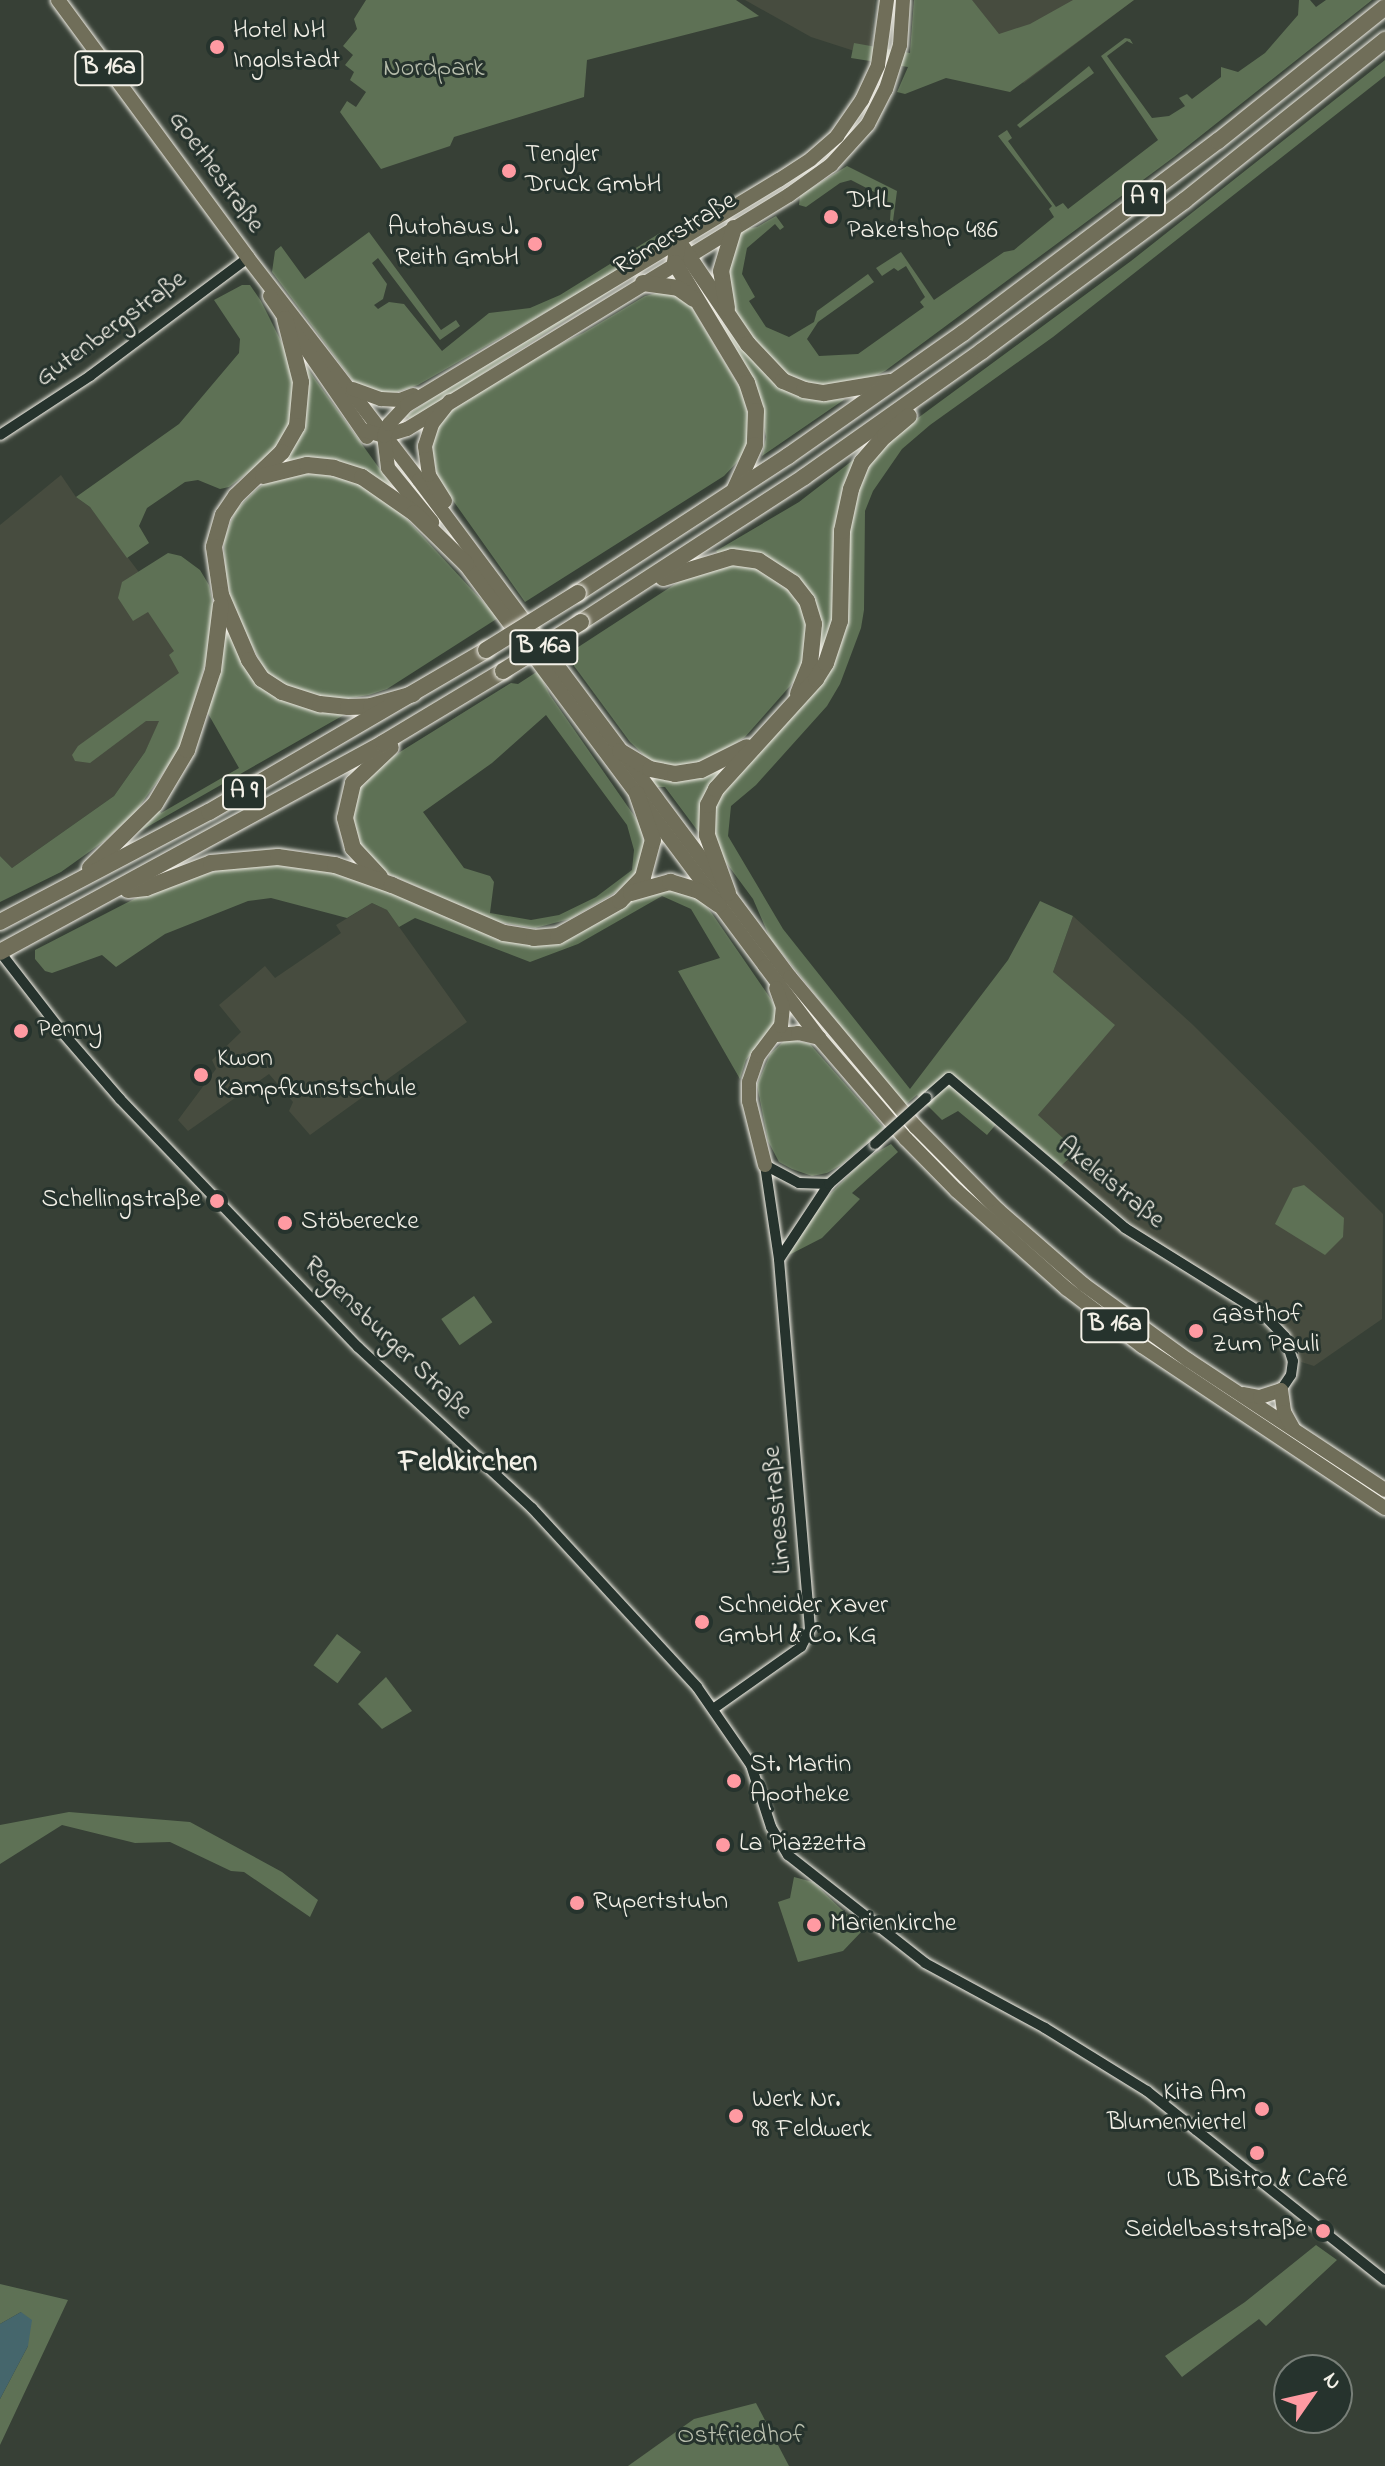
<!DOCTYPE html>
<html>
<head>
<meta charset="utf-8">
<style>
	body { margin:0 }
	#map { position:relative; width:1385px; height:2466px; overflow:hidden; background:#374036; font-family:"Indie Flower",sans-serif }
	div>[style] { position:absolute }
	.built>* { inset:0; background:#474c3f }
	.green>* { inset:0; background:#5e7155; transform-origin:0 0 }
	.water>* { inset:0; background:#45666c }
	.roads { filter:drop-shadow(0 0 2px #f4f1e8) drop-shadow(0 0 2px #f4f1e8) }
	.tertiary>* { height:10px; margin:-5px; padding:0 5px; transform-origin:5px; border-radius:5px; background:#26332d }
	.primary>* { height:14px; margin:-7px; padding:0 7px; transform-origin:7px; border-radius:7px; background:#706e59 }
	.trunk>* { height:14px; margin:-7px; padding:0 7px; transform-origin:7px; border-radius:7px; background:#706e59 }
	.motorway>* { height:16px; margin:-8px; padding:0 8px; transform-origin:8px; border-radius:8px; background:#706e59 }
	.bridges { filter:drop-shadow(0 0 2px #f4f1e8) drop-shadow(0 0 2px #f4f1e8) }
	.tertiary-bridge>* { height:10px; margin:-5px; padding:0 5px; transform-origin:5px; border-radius:5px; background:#26332d }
	.motorway-bridge>* { height:16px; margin:-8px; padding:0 8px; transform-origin:8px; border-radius:8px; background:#706e59 }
	.dots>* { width:22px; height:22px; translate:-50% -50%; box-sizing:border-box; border:4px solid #26332d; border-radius:50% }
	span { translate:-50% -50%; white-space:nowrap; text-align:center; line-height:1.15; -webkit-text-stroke:6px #26332d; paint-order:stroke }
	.shield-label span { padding:2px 6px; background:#26332d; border:2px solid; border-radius:6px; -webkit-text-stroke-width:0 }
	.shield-label { font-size:24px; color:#f4f1e8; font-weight:700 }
	.poi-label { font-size:26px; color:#f4f1e8 }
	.left { translate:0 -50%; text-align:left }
	.right { translate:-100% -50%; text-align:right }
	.park-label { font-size:26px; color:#b8bead }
	.street-label { font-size:26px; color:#f4f1e8 }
	.quarter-label { font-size:30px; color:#f4f1e8; font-weight:700 }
	.north { position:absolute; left:1273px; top:2354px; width:80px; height:80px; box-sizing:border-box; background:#26332d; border:2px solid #787f78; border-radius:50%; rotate:56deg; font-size:22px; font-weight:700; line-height:32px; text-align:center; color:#f4f1e8 }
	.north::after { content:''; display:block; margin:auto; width:28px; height:36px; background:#ff9aa2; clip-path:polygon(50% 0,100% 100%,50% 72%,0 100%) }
</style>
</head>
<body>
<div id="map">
	<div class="built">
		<i style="clip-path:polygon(745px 0,875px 0,870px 56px,811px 37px)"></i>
		<i style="clip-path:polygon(914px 0,1134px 0,1024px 83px,992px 65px,910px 51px)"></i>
		<i style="clip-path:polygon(61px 475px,76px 497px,90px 507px,138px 571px,185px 669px,145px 752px,114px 796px,12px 868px,0 856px,0 525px)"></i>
		<i style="clip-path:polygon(372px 903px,387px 910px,467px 1022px,310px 1135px,289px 1111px,293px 1102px,269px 1074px,188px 1131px,178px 1120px,216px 1069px,212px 1060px,241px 1032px,219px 1005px,265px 966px,275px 978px,341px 933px,336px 925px)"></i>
		<i style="clip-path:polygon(1073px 916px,1192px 1024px,1383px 1214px,1382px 1319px,1314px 1366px,1301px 1362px,1284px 1328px,1266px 1309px,1158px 1246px,1061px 1166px,1077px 1152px,1038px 1115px,1114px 1025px,1053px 972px)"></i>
	</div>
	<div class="green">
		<i style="clip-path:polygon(366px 0,736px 0,759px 16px,587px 60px,584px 97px,454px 137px,450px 146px,381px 169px,340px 112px,347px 101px,356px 107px,366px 92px,350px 80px,354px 72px,345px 65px,353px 55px,343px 46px,357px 29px,354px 19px)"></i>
		<i style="clip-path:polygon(914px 0,972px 0,999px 34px,1030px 24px,1073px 0,1134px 0,1010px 92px,946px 78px,905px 94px,897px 92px,908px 67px,851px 58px,854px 43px,910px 53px)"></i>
		<i style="clip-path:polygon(1299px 0,1310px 0,1316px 7px,1326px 0,1372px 0,1174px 157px,885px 371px,869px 379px,832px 387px,801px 384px,776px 369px,735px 313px,726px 278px,733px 242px,744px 229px,757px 227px,776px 216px,784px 227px,780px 230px,775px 224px,747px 248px,742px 274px,755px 297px,749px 301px,766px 327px,789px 337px,814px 322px,817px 311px,868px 274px,874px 282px,818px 322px,807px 339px,819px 356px,858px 354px,924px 307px,920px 302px,925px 297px,906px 266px,898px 271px,894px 268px,882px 276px,876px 268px,901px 252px,934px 300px,1004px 252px,1014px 250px,1054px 217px,1049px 209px,1052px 206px,998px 136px,1007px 130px,1012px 138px,1008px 141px,1056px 207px,1063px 203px,1068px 209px,1158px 140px,1101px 56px,1125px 38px,1130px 39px,1133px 44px,1127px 41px,1107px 56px,1152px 118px,1169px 116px,1185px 106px,1179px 98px,1187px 94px,1192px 99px,1221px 77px,1221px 67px,1238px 72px,1265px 53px,1298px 15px)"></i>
		<i style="clip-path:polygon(1385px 60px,1385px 76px,1053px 337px,930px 425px,902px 449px,873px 491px,865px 511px,864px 610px,861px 628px,840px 684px,827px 706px,756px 785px,731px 806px,728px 836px,783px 929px,910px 1089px,1008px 960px,1040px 901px,1073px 916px,1053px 972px,1115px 1025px,1038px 1115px,1077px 1151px,1061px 1166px,1003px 1116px,987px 1135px,958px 1111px,942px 1120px,917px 1095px,904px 1106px,770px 938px,753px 899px,722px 857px,712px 830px,716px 801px,831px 666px,846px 538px,859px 479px,888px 440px,1131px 261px)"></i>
		<i style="clip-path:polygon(1089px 66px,1094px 73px,1020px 128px,1017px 125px)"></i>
		<i style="clip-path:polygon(847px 166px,897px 191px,893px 221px,890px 220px,891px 207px,882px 196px,851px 180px,840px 183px,806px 207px,799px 205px,800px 195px)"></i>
		<i style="clip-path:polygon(369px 232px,441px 330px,456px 320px,460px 326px,440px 340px,378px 258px,372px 263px,387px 284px,383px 299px,374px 305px,378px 309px,389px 302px,404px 304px,442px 351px,489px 313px,530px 308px,560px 295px,660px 233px,663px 237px,659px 245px,555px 307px,418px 385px,391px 394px,361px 387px,353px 381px,272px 272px,275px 251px,281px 246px,305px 279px)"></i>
		<i style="clip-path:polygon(629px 279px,411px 420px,406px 416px,438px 394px)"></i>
		<i style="clip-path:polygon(242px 285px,250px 285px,261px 301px,289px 357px,295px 375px,292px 424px,273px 454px,229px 487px,220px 489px,198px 480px,185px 482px,147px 508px,139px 526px,149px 543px,127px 558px,90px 507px,76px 497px,179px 424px,239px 353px,240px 339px,214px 300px)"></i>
		<i style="clip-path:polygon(699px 288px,724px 326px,766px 373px,795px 393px,817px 400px,845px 399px,762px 456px,766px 437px,759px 401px)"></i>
		<i style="clip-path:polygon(657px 293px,676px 295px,688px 301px,743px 393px,752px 434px,742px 457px,724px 476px,525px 602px,437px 478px,432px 447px,437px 428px,454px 407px,542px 353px,583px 333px,645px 296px)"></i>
		<i style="clip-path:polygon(305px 365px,392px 486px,391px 489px,280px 463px)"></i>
		<i style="clip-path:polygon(857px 457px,838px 597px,824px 659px,815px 662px,795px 576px,719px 555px,716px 551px,799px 502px)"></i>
		<i style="clip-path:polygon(306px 471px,349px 477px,392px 503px,498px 618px,387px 689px,369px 695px,331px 701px,294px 691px,267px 674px,234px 612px,225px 573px,224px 540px,235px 511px,255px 491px,265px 483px)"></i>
		<i style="clip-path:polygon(168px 553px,181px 556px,200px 570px,209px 585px,214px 609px,212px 641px,180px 749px,135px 813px,103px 842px,61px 872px,0 902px,0 856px,12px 868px,114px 796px,145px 752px,159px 721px,146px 721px,90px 763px,75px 761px,72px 755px,78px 746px,179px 673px,169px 655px,174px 651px,148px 612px,133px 621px,118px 598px,122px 582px)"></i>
		<i style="clip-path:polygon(749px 563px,789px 586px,808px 619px,808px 647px,798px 677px,745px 737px,716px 756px,688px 766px,667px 767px,648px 759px,630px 742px,566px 655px,692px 573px,712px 564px)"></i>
		<i style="clip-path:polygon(226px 624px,250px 671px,349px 712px,126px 839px,157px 807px,161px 813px,239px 768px,206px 710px)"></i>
		<i style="clip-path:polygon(evenodd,538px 671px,550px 695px,640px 824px,646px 851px,635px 876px,616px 892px,570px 919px,535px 928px,497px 922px,384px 872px,360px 849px,350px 818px,362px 781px,387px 760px,511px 683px,518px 684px,538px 671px,546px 715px,627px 825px,634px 850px,632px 870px,596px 897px,559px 915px,531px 920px,490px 913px,494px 882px,490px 876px,464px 868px,423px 812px,492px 763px,546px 715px)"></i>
		<i style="clip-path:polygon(732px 758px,700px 834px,665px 787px,657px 787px,645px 771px)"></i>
		<i style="clip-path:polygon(254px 862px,347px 874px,508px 940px,559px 942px,580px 933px,646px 891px,672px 886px,700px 900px,711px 912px,775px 1005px,775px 1024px,746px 1060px,740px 1079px,678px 971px,720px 958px,691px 909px,662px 896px,578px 944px,530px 962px,415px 918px,399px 927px,387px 910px,372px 903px,347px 918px,271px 898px,248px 901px,165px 934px,116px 967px,102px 955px,52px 973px,45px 971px,35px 959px,35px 950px,165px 883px)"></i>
		<i style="clip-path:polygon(787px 1038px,810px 1044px,884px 1128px,841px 1165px,827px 1173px,812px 1176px,792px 1169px,779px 1162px,768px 1141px,757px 1085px,770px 1054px)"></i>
		<i style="clip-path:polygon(891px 1144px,898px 1152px,852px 1193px,860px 1199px,822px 1238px,787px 1256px,820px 1204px,865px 1159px)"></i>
		<i style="clip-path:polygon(1304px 1185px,1344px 1218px,1343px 1237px,1325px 1255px,1275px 1224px,1293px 1188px)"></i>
		<i style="left:474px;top:1296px;width:32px;height:40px;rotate:55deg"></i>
		<i style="left:337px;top:1634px;width:30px;height:39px;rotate:37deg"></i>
		<i style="clip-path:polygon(386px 1677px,412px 1711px,382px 1729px,358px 1704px)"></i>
		<i style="clip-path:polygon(69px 1812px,190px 1822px,282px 1872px,318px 1900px,310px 1917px,244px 1872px,231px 1871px,170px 1842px,135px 1843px,62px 1825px,0 1864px,0 1825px)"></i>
		<i style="clip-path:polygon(794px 1877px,813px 1882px,863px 1930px,843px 1951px,798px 1962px,778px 1902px,790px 1898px)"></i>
		<i style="clip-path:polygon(1316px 2245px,1337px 2260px,1266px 2326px,1259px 2319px,1182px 2377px,1165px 2356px,1245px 2302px)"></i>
		<i style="clip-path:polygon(0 2284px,68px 2300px,0 2445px,0 2399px,28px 2346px,21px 2312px,0 2324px)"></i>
		<i style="clip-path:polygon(756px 2403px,789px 2466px,628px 2466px,694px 2419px)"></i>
	</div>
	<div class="water">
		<i style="clip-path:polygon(21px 2312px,32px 2320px,28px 2346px,0 2399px,0 2324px)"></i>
	</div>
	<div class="roads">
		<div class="tertiary">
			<i style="left:0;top:435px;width:108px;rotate:-33.2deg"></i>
			<i style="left:90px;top:376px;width:197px;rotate:-36.8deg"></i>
			<i style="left:0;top:952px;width:101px;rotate:52.2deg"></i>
			<i style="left:62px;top:1032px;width:89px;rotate:49.1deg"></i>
			<i style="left:120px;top:1099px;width:344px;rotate:46.2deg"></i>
			<i style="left:358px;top:1347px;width:237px;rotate:42.8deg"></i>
			<i style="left:532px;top:1508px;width:243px;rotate:47.3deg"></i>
			<i style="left:697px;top:1687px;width:95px;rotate:55.3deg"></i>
			<i style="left:751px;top:1765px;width:65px;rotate:72.1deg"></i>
			<i style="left:771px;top:1827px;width:33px;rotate:59deg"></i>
			<i style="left:788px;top:1855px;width:174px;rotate:38.2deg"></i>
			<i style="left:925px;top:1963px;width:136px;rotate:28.4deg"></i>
			<i style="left:1045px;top:2028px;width:120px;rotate:31.7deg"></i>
			<i style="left:1147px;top:2091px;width:304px;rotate:38.5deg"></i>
			<i style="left:926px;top:1098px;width:30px;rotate:-41deg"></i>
			<i style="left:949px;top:1078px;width:231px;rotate:40.4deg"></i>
			<i style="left:1125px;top:1228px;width:163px;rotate:31.9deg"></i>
			<i style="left:1263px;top:1314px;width:32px;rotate:46deg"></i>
			<i style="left:1285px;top:1337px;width:25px;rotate:72deg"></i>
			<i style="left:1293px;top:1361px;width:14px;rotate:98deg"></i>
			<i style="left:1291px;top:1375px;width:18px;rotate:124deg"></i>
			<i style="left:765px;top:1165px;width:38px;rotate:28deg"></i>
			<i style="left:799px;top:1183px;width:30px;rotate:2deg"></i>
			<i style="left:780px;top:1258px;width:89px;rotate:-56.5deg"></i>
			<i style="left:829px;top:1184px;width:61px;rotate:-41deg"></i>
			<i style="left:713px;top:1709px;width:108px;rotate:-35.2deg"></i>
			<i style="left:801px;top:1647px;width:20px;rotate:-63deg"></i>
			<i style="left:810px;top:1629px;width:371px;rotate:-94.8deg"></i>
			<i style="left:779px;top:1259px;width:95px;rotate:-98.5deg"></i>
		</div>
		<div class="primary">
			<i style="left:58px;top:0;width:320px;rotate:53.6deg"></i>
			<i style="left:248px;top:258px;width:280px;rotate:52.4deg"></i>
			<i style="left:270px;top:296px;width:171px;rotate:55.5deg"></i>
			<i style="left:353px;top:389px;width:30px;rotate:20deg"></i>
			<i style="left:381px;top:399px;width:19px;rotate:3deg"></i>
			<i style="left:400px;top:400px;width:14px;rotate:-21deg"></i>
			<i style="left:363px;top:430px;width:22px;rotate:16deg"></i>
			<i style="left:384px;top:436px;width:24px;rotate:-17deg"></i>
			<i style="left:407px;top:429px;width:448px;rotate:-31.5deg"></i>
			<i style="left:789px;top:195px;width:52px;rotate:-35.5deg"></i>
			<i style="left:831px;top:165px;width:55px;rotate:-47.9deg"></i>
			<i style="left:868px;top:124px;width:39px;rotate:-63deg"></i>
			<i style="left:886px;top:89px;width:46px;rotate:-72.3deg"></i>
			<i style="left:900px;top:45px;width:45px;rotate:-86.2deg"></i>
			<i style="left:388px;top:468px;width:32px;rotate:-97deg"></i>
			<i style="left:384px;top:436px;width:13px;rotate:-67deg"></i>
			<i style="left:389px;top:424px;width:26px;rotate:-47deg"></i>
			<i style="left:407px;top:405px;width:435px;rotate:-31.2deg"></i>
			<i style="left:779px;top:180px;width:38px;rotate:-33deg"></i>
			<i style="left:811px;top:159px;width:35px;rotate:-41deg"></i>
			<i style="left:837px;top:136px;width:44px;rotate:-55.2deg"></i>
			<i style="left:862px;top:100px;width:38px;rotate:-65deg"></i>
			<i style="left:878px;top:65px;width:66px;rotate:-82.1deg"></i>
		</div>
		<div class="trunk">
			<i style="left:388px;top:468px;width:70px;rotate:50.8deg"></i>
			<i style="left:419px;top:480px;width:620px;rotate:53.26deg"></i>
			<i style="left:790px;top:977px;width:196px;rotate:50deg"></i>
			<i style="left:916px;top:1127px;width:117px;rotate:45.3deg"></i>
			<i style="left:998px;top:1210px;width:113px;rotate:41deg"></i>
			<i style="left:1083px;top:1284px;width:130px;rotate:35.9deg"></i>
			<i style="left:1188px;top:1360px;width:236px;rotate:33.4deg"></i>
			<i style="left:445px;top:501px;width:31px;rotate:-122deg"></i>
			<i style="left:429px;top:475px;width:29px;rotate:-98deg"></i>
			<i style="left:425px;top:446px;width:23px;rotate:-72deg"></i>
			<i style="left:432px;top:424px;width:29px;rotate:-52deg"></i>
			<i style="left:460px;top:557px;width:510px;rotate:53.29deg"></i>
			<i style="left:765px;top:966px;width:90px;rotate:53.1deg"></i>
			<i style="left:819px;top:1038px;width:133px;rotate:49.3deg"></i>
			<i style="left:906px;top:1139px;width:73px;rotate:45.6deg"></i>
			<i style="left:957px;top:1191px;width:147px;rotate:41.7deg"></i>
			<i style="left:1067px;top:1289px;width:94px;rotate:37.2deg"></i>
			<i style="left:1142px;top:1346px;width:292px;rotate:33.7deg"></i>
			<i style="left:777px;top:1035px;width:21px;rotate:-5deg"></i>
			<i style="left:798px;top:1033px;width:22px;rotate:13deg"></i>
			<i style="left:765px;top:1165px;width:66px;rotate:-104deg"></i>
			<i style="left:749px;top:1101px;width:19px;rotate:-90deg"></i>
			<i style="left:749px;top:1082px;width:28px;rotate:-71deg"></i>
			<i style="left:758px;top:1056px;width:38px;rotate:-53deg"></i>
			<i style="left:781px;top:1026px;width:19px;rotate:-84deg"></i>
			<i style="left:783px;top:1007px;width:20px;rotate:-110deg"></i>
			<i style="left:1244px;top:1394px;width:16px;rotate:11deg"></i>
			<i style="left:1260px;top:1397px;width:22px;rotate:-18deg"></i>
			<i style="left:1281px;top:1390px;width:22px;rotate:82deg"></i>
			<i style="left:1284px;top:1412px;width:18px;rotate:61deg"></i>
		</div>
		<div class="motorway">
			<i style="left:678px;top:241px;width:125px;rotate:55.8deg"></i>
			<i style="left:748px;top:344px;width:51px;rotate:46.6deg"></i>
			<i style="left:783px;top:381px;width:23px;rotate:23deg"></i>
			<i style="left:804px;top:390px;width:20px;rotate:9deg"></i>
			<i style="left:824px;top:393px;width:67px;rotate:-9.5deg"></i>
			<i style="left:678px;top:241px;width:22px;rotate:98deg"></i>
			<i style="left:675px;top:263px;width:140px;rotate:59deg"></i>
			<i style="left:747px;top:383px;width:29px;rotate:72deg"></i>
			<i style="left:756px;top:411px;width:34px;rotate:92deg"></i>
			<i style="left:755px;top:445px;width:51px;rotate:114.5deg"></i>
			<i style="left:643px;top:283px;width:35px;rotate:8deg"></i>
			<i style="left:678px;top:288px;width:19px;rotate:35deg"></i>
			<i style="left:727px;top:308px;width:37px;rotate:-99deg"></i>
			<i style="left:721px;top:271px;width:45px;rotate:-73.2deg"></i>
			<i style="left:285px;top:319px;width:65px;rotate:75.7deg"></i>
			<i style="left:301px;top:382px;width:44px;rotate:95.2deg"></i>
			<i style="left:297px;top:426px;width:30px;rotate:120deg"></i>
			<i style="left:282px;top:452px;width:64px;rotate:136.3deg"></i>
			<i style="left:236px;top:496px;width:23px;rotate:124deg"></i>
			<i style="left:223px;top:515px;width:33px;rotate:106deg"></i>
			<i style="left:214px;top:547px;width:49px;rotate:81.7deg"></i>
			<i style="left:221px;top:595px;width:71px;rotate:66.7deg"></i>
			<i style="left:249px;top:660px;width:23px;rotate:56deg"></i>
			<i style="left:262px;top:679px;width:24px;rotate:33deg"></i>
			<i style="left:282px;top:692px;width:40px;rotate:18deg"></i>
			<i style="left:320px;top:704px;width:28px;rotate:6deg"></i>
			<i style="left:348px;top:707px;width:23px;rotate:-2deg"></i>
			<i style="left:371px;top:706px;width:44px;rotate:-15.9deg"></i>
			<i style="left:263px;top:476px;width:45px;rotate:-14deg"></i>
			<i style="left:307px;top:465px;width:27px;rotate:6deg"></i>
			<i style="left:334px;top:468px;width:29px;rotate:18deg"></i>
			<i style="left:362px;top:477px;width:63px;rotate:34.7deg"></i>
			<i style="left:414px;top:513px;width:73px;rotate:44.4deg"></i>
			<i style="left:663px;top:578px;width:72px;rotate:-16.9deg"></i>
			<i style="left:732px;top:557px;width:27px;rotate:8deg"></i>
			<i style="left:759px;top:561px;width:40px;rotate:32.9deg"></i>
			<i style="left:793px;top:583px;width:23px;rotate:52deg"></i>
			<i style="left:807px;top:601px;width:24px;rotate:73deg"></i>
			<i style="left:814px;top:624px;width:40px;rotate:95.7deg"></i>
			<i style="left:810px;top:664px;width:32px;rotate:112deg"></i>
			<i style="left:578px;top:593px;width:251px;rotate:-33.1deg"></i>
			<i style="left:788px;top:456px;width:214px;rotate:-35.1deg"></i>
			<i style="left:963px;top:333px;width:319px;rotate:-37deg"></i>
			<i style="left:1218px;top:141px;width:214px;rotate:-38.7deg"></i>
			<i style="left:581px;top:622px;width:266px;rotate:-33deg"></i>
			<i style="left:804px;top:477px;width:218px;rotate:-35.3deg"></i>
			<i style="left:982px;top:351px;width:252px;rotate:-36.6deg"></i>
			<i style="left:1184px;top:201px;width:258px;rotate:-38.7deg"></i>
			<i style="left:620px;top:751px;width:35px;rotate:31deg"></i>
			<i style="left:650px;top:769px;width:25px;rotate:11deg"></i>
			<i style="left:675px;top:774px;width:26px;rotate:-9deg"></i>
			<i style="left:701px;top:770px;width:51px;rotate:-26.6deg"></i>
			<i style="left:90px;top:868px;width:91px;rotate:-44.6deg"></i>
			<i style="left:155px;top:804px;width:63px;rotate:-59.3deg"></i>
			<i style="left:187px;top:750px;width:84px;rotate:-72deg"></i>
			<i style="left:213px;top:670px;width:65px;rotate:-83deg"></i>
			<i style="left:380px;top:877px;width:40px;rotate:-133deg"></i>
			<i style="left:353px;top:848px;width:31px;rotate:-105deg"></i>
			<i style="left:345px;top:818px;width:36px;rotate:-77deg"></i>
			<i style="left:353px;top:783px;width:52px;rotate:-43.5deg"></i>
			<i style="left:128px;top:890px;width:18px;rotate:-6deg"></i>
			<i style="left:146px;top:888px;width:70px;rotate:-21deg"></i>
			<i style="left:211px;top:863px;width:67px;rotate:-5.1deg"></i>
			<i style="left:278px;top:857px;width:58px;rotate:8deg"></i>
			<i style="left:335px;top:865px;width:60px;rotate:19.3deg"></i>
			<i style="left:392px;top:885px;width:122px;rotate:23.2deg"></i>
			<i style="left:504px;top:933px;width:30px;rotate:9deg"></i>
			<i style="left:534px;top:938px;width:24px;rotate:-5deg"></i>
			<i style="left:558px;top:936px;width:71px;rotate:-29.4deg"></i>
			<i style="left:620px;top:901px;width:33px;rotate:-46deg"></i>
			<i style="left:643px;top:877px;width:38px;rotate:-75deg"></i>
			<i style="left:653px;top:840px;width:49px;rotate:-109.2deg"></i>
			<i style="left:631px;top:893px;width:41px;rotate:-15.8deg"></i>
			<i style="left:670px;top:882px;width:30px;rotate:17deg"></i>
			<i style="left:699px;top:891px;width:24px;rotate:35deg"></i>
			<i style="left:728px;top:893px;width:62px;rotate:-109.9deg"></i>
			<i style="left:707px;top:835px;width:30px;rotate:-88deg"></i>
			<i style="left:708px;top:805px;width:18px;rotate:-63deg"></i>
			<i style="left:716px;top:789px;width:149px;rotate:-47.7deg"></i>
			<i style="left:816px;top:679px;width:19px;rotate:-58deg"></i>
			<i style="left:826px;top:663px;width:44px;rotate:-71.6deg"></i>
			<i style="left:840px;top:621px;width:90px;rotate:-88.7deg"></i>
			<i style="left:842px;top:531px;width:43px;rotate:-77.9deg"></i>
			<i style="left:851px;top:489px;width:29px;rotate:-68deg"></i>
			<i style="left:862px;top:462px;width:35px;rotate:-49deg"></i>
			<i style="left:885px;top:436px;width:31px;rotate:-40deg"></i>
			<i style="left:0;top:922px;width:236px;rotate:-27.8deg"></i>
			<i style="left:209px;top:812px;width:321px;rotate:-30.3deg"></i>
			<i style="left:0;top:952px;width:436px;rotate:-28.6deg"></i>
			<i style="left:383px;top:743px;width:140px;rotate:-31deg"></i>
		</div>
	</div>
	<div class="bridges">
		<div class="tertiary-bridge">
			<i style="left:875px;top:1144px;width:69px;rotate:-42deg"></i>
		</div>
		<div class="motorway-bridge">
			<i style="left:486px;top:650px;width:108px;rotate:-31.8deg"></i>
			<i style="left:503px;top:671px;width:92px;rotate:-32.1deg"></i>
		</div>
	</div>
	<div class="dots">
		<i style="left:217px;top:47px;background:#ff9aa2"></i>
		<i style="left:509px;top:171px;background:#ff9aa2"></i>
		<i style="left:831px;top:217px;background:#ff9aa2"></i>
		<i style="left:535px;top:244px;background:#ff9aa2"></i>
		<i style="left:21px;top:1031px;background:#ff9aa2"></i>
		<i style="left:201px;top:1075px;background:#ff9aa2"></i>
		<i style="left:217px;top:1201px;background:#ff9aa2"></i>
		<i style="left:285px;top:1223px;background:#ff9aa2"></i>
		<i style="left:1196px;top:1331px;background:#ff9aa2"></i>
		<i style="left:702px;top:1622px;background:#ff9aa2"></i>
		<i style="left:734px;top:1781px;background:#ff9aa2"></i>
		<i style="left:723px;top:1845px;background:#ff9aa2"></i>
		<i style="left:577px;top:1903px;background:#ff9aa2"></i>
		<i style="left:814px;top:1925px;background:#ff9aa2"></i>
		<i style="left:1262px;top:2109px;background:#ff9aa2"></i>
		<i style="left:736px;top:2116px;background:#ff9aa2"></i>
		<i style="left:1257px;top:2153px;background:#ff9aa2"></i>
		<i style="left:1323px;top:2231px;background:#ff9aa2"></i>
	</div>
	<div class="shield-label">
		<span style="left:109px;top:68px">B 16a</span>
		<span style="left:1144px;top:198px">A 9</span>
		<span style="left:544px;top:647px">B 16a</span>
		<span style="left:244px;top:792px">A 9</span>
		<span style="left:1115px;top:1325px">B 16a</span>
	</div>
	<div class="poi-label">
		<span class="left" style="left:233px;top:47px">Hotel NH<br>Ingolstadt</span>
		<span class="left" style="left:525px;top:171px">Tengler<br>Druck GmbH</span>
		<span class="left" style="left:847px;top:217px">DHL<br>Paketshop 486</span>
		<span class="right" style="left:519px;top:244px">Autohaus J.<br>Reith GmbH</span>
		<span class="left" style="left:37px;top:1031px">Penny</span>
		<span class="left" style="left:217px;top:1075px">Kwon<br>Kampfkunstschule</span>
		<span class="right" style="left:201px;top:1201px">Schellingstraße</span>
		<span class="left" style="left:301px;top:1223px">Stöberecke</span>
		<span class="left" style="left:1212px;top:1331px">Gasthof<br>Zum Pauli</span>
		<span class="left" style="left:718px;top:1622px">Schneider Xaver<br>GmbH &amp; Co. KG</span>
		<span class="left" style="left:750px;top:1781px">St. Martin<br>Apotheke</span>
		<span class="left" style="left:739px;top:1845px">La Piazzetta</span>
		<span class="left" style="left:593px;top:1903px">Rupertstubn</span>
		<span class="left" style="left:830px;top:1925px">Marienkirche</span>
		<span class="right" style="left:1246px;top:2109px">Kita Am<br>Blumenviertel</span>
		<span class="left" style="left:752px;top:2116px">Werk Nr.<br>98 Feldwerk</span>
		<span style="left:1257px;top:2181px">UB Bistro &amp; Café</span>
		<span class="right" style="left:1307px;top:2231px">Seidelbaststraße</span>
	</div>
	<div class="park-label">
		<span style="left:434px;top:70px">Nordpark</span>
		<span style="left:741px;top:2437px">Ostfriedhof</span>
	</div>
	<div class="street-label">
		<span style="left:215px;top:173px;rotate:54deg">Goethestraße</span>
		<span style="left:676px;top:235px;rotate:-31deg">Römerstraße</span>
		<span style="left:112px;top:330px;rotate:-36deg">Gutenbergstraße</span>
		<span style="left:1110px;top:1184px;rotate:39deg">Akeleistraße</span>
		<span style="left:387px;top:1339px;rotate:44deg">Regensburger Straße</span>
		<span style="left:779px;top:1510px;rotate:-95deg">Limesstraße</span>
	</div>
	<div class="quarter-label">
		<span style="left:468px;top:1463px">Feldkirchen</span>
	</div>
	<div class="north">N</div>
</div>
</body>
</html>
